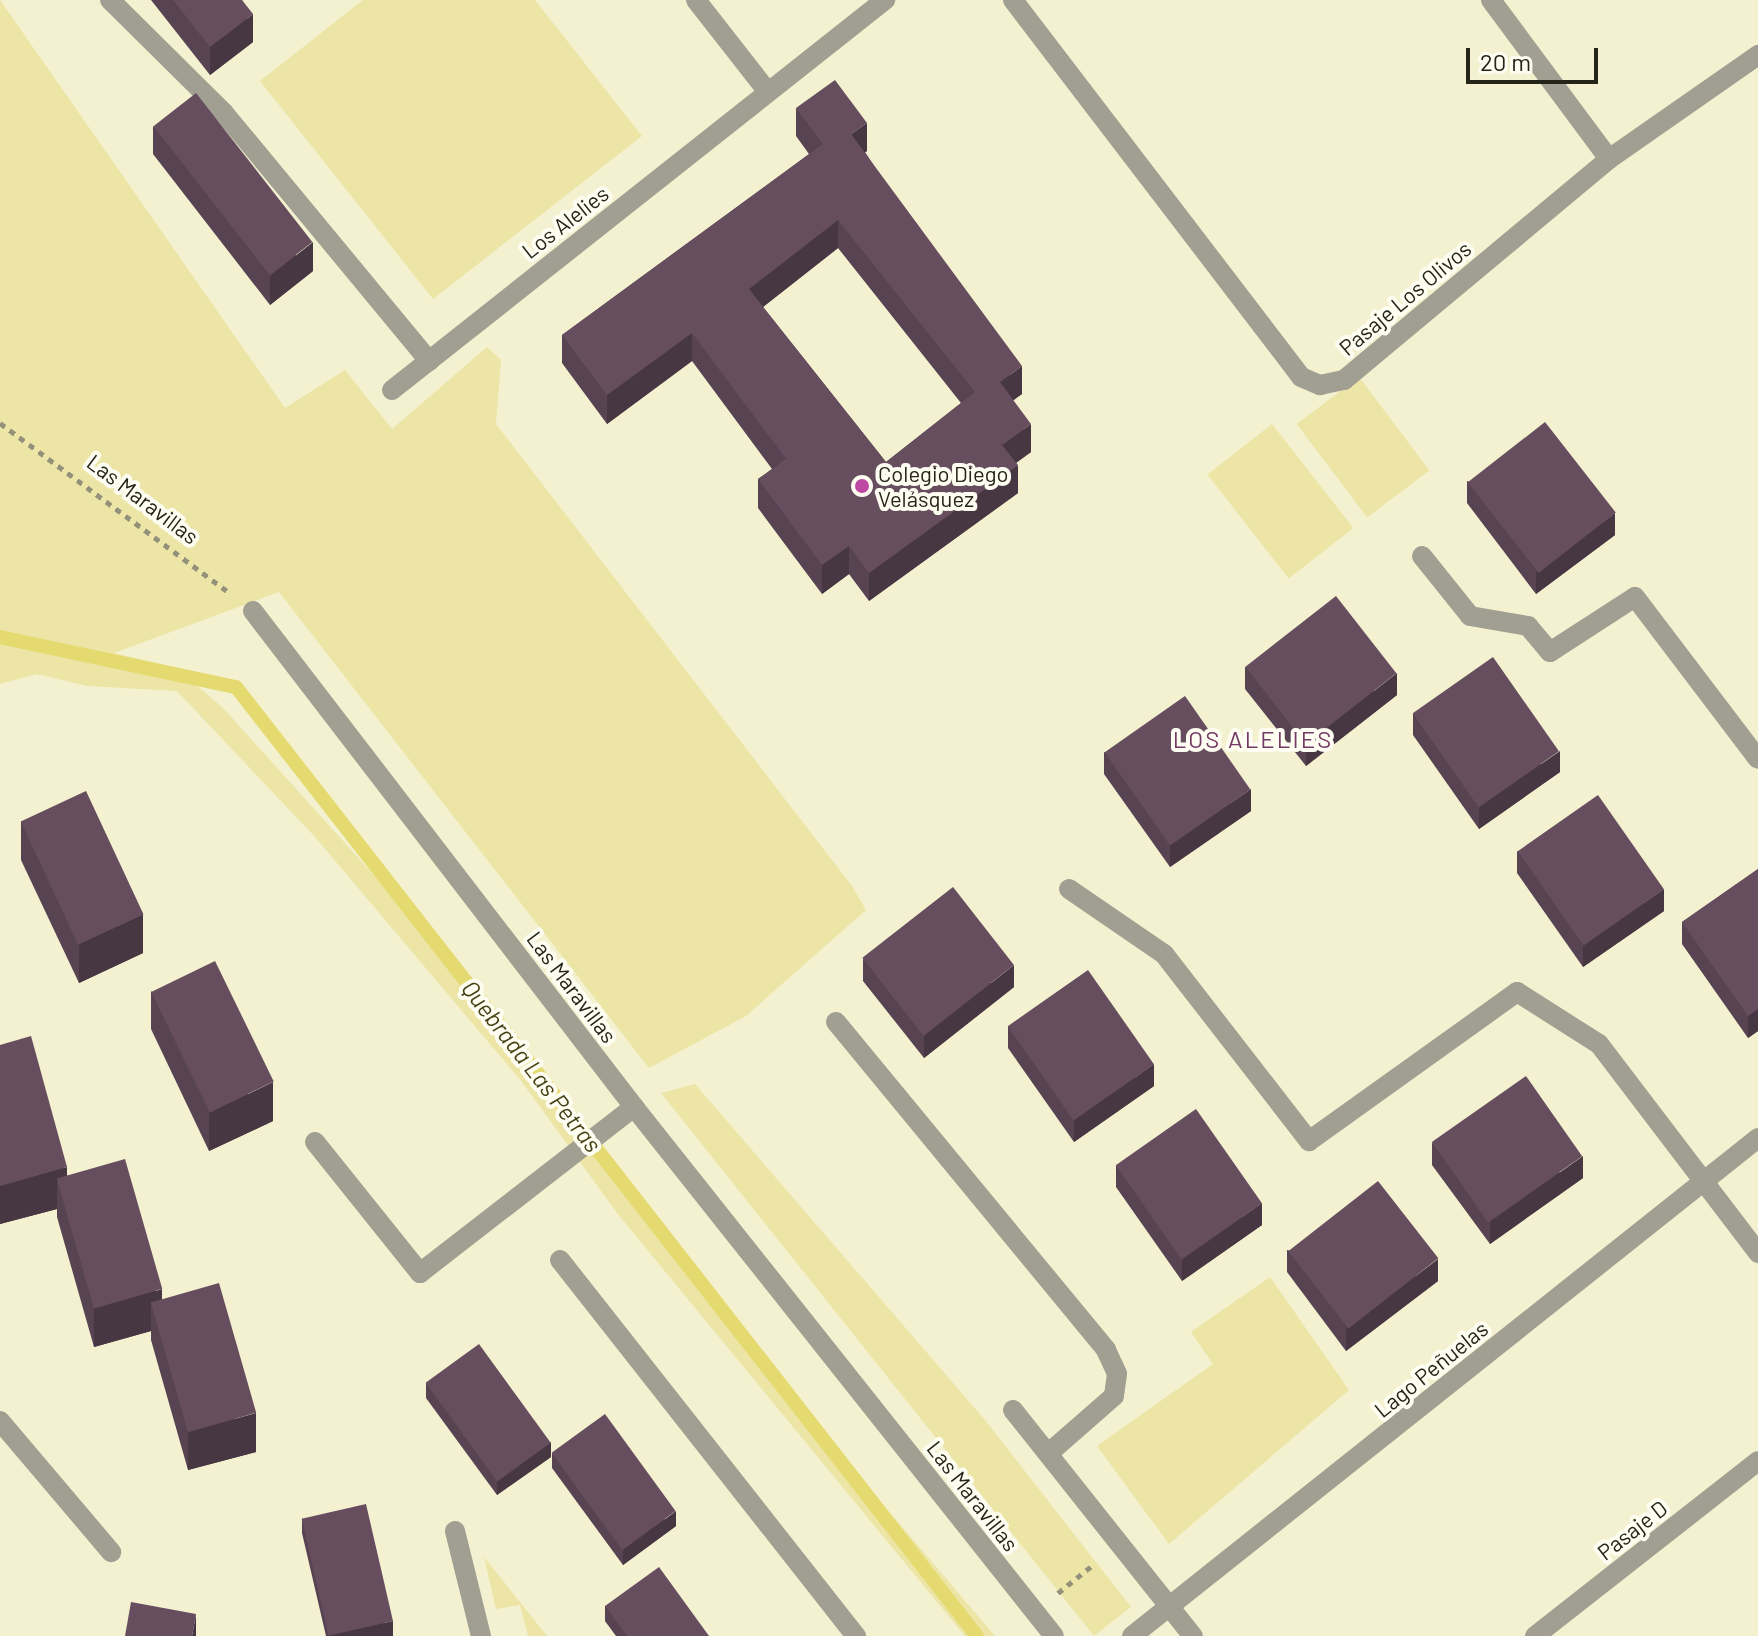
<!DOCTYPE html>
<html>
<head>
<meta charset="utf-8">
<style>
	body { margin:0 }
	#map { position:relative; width:1758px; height:1636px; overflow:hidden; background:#f4f1d1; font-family:Barlow,sans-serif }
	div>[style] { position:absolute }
	.green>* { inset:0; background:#ece5a5; transform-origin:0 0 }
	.stream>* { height:14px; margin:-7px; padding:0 7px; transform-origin:7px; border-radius:7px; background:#e5da70 }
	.path>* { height:5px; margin-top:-2.5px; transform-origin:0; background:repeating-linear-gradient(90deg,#93917a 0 6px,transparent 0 12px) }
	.minor>* { height:20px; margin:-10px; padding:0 10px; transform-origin:10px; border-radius:10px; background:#a09f92 }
	.wall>* { inset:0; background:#584352 }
	.shaded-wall>* { inset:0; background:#473742 }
	.building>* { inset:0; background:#664e5f; transform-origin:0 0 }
	.dots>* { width:22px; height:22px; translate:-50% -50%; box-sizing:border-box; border:4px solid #fefdf1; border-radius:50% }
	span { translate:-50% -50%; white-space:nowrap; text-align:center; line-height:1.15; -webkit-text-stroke:8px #fefdf1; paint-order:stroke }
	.street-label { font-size:22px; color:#252418 }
	.poi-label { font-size:22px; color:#252418 }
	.left { translate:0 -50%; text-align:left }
	.neighbourhood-label { font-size:24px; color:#743a65; letter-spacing:2px }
	.water-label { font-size:24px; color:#474216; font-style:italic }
	.scale { position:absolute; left:1466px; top:48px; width:132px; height:36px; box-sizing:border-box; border:4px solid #252418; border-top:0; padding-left:10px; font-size:24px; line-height:28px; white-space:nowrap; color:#252418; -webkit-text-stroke:6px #fefdf1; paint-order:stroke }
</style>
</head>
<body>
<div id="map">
	<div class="green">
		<i style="clip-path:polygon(0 0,285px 408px,345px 370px,392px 429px,487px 347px,501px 360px,496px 424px,852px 886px,866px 910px,746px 1016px,649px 1068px,279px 592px,114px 653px,177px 668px,224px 709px,501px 1016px,754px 1353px,995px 1636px,965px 1636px,617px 1213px,522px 1082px,315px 837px,177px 691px,87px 686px,37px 674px,0 684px)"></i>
		<i style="clip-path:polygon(363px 0,535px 0,642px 136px,433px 299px,260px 81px)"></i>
		<i style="left:1359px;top:377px;width:117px;height:78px;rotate:53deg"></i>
		<i style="left:1272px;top:424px;width:132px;height:82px;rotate:52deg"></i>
		<i style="clip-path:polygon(695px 1084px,985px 1420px,1131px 1607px,1094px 1636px,661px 1093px)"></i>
		<i style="clip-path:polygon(1270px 1277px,1349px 1390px,1169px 1544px,1097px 1446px,1213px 1364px,1191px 1332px)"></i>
		<i style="clip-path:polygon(484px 1557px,547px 1636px,528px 1636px,520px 1605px,496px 1609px)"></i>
	</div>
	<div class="stream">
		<i style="left:0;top:637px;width:241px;rotate:12deg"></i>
		<i style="left:236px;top:687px;width:1204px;rotate:52.02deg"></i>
	</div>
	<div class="path">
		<i style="left:0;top:423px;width:282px;rotate:36.5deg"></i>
		<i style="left:1058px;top:1593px;width:46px;rotate:-38.9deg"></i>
	</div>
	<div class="minor">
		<i style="left:110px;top:0;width:161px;rotate:44.7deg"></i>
		<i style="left:224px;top:113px;width:322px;rotate:50.4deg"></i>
		<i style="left:696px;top:0;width:117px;rotate:52deg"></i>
		<i style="left:1013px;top:0;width:474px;rotate:52.6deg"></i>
		<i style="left:1301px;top:377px;width:21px;rotate:23deg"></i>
		<i style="left:1320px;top:385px;width:25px;rotate:-12deg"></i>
		<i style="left:1344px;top:380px;width:345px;rotate:-39.8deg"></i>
		<i style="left:1609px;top:159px;width:182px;rotate:-34.9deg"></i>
		<i style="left:1491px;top:0;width:198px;rotate:53.4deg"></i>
		<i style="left:392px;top:390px;width:629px;rotate:-38.35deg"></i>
		<i style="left:1422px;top:556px;width:77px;rotate:51.3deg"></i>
		<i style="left:1470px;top:616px;width:59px;rotate:9.8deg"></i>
		<i style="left:1528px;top:626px;width:34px;rotate:50deg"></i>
		<i style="left:1550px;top:652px;width:101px;rotate:-32.9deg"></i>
		<i style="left:1635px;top:597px;width:203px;rotate:52.8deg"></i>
		<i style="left:253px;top:611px;width:625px;rotate:52.47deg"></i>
		<i style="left:634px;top:1107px;width:675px;rotate:51.55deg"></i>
		<i style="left:1069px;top:889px;width:115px;rotate:34.4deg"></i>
		<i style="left:1164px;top:954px;width:237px;rotate:52.2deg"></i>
		<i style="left:1309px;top:1141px;width:256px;rotate:-35.6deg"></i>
		<i style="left:1517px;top:992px;width:97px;rotate:32.4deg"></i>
		<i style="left:1599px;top:1044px;width:263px;rotate:52.7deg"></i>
		<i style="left:836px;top:1022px;width:425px;rotate:50.5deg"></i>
		<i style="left:1106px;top:1350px;width:26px;rotate:65deg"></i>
		<i style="left:1117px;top:1374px;width:22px;rotate:98deg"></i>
		<i style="left:1114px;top:1396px;width:86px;rotate:138.8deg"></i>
		<i style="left:315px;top:1142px;width:168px;rotate:51.3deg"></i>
		<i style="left:420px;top:1273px;width:271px;rotate:-37.8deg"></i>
		<i style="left:560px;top:1260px;width:479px;rotate:51.8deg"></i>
		<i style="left:1013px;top:1410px;width:289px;rotate:51.5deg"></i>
		<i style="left:0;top:1421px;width:172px;rotate:49.7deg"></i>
		<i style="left:455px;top:1531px;width:108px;rotate:76.1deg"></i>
		<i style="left:1132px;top:1636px;width:800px;rotate:-38.5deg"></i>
		<i style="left:1535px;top:1636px;width:283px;rotate:-38.1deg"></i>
	</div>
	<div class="wall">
		<i style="clip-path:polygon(151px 0,242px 0,253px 42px,210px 75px)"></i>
		<i style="clip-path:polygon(evenodd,796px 108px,867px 151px,865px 152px,1022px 394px,1013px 400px,1031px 452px,1016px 463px,1018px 493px,869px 601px,849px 574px,822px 594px,758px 508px,758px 479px,772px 469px,692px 361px,607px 424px,562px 363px,562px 335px,809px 154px,796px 136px,796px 108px,838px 248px,961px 403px,886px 462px,763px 307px,838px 248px)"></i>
		<i style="clip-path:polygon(153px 126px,313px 271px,270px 305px,153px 154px)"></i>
		<i style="clip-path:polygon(1467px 481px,1615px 535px,1536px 594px,1467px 503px)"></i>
		<i style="clip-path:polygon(1245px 667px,1397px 695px,1306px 766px,1245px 689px)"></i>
		<i style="clip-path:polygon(1413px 713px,1560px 772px,1479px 829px,1413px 735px)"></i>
		<i style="clip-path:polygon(1104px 752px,1251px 811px,1170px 867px,1104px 774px)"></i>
		<i style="clip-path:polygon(21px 821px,143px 953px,79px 983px,21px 860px)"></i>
		<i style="clip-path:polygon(1517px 851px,1664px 911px,1583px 967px,1517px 873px)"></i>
		<i style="clip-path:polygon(1758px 869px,1758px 1031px,1748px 1038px,1682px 944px,1682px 922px)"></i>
		<i style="clip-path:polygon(863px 959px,1014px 987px,924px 1058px,863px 981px)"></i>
		<i style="clip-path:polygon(151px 991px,273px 1121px,209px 1151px,151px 1029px)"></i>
		<i style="clip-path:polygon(1008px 1026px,1154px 1086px,1074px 1142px,1008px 1048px)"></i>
		<i style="clip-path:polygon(0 1045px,67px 1175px,162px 1299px,256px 1452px,188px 1470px,151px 1340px,151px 1331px,94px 1347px,57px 1217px,57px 1209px,0 1224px)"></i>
		<i style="clip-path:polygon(1432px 1143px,1583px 1178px,1490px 1244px,1432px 1165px)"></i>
		<i style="clip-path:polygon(1116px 1165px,1262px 1225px,1182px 1281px,1116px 1187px)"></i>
		<i style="clip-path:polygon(1287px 1250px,1438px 1281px,1346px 1351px,1287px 1272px)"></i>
		<i style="clip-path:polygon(426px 1383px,551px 1457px,497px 1495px,426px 1398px)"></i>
		<i style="clip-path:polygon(552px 1453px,676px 1526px,623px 1565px,552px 1468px)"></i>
		<i style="clip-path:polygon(302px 1518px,393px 1636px,326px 1636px,302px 1533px)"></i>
		<i style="clip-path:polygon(605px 1606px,709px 1636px,616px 1636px,605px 1621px)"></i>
	</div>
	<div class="shaded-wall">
		<i style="clip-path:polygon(253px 14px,253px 42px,210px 75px,210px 47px)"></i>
		<i style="clip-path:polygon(867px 123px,867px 151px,851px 162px,851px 134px)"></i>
		<i style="clip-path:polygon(838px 220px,838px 248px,749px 318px,749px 289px)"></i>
		<i style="clip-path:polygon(313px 242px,313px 271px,270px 305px,270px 276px)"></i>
		<i style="clip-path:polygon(692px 333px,692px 361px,607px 424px,607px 395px)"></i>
		<i style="clip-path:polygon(1022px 366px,1022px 394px,1000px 410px,1000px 382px)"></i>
		<i style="clip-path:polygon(1031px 424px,1031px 452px,1002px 473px,1002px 445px)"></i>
		<i style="clip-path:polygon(1018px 465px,1018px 493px,869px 601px,869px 573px)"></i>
		<i style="clip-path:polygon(1615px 513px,1615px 535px,1536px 594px,1536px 572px)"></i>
		<i style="clip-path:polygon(849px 546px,849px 574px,822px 594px,822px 565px)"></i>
		<i style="clip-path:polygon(1397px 673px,1397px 695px,1306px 766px,1306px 744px)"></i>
		<i style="clip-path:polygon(1560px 751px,1560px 772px,1479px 829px,1479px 807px)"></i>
		<i style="clip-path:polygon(1251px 789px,1251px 811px,1170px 867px,1170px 845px)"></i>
		<i style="clip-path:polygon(1664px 889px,1664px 911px,1583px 967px,1583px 945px)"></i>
		<i style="clip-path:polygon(143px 914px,143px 953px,79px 983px,79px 944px)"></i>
		<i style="clip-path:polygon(1014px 965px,1014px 987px,924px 1058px,924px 1036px)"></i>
		<i style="clip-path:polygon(1758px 1009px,1758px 1031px,1748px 1038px,1748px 1016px)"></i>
		<i style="clip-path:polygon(1154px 1064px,1154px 1086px,1074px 1142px,1074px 1120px)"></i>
		<i style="clip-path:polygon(273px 1082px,273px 1121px,209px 1151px,209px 1113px)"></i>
		<i style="clip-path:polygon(1583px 1156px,1583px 1178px,1490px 1244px,1490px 1222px)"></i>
		<i style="clip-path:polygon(67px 1167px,67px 1206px,57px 1178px,57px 1209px,0 1224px,0 1186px)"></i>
		<i style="clip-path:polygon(1262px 1203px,1262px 1225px,1182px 1281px,1182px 1259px)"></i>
		<i style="clip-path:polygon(1438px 1259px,1438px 1281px,1346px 1351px,1346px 1329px)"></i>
		<i style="clip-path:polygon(162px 1289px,162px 1328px,151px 1302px,151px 1331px,94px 1347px,94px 1309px)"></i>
		<i style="clip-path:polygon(256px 1413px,256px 1452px,188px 1470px,188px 1432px)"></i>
		<i style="clip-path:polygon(551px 1442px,551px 1457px,497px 1495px,497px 1480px)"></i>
		<i style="clip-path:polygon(676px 1511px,676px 1526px,623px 1565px,623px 1550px)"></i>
		<i style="clip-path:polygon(196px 1614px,196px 1636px,192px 1636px)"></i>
		<i style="clip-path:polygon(393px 1621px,393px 1636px,329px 1636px,329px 1635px)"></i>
	</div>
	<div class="building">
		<i style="clip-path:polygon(173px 0,242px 0,253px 14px,210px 47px)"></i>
		<i style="clip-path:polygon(evenodd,835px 80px,867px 123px,851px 134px,1022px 366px,1000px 382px,1031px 424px,1002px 445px,1018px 465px,869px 573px,849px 546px,822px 565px,758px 479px,786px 459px,692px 333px,607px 395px,562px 335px,823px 144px,796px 108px,835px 80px,838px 220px,975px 392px,886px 462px,749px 289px,838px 220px)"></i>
		<i style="left:196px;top:93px;width:189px;height:54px;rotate:52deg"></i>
		<i style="left:1545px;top:422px;width:115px;height:98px;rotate:52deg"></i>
		<i style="left:1336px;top:596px;width:98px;height:115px;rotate:52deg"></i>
		<i style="left:1493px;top:657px;width:115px;height:98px;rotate:55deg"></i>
		<i style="left:1185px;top:696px;width:114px;height:98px;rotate:55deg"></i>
		<i style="left:86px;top:791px;width:136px;height:72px;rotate:65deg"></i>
		<i style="left:1598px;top:795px;width:115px;height:98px;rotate:55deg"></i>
		<i style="clip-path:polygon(1758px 869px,1758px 1009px,1748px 1016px,1682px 922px)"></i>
		<i style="left:953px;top:887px;width:99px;height:115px;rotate:52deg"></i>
		<i style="left:215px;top:961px;width:134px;height:71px;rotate:64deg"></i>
		<i style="left:1088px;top:970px;width:115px;height:98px;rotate:55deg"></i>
		<i style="clip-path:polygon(31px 1036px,67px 1167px,0 1186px,0 1045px)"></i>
		<i style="left:1526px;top:1076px;width:98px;height:115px;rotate:55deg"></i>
		<i style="left:1196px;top:1109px;width:115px;height:98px;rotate:55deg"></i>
		<i style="left:125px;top:1159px;width:135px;height:71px;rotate:74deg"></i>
		<i style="left:1378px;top:1181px;width:98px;height:114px;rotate:52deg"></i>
		<i style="left:219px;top:1283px;width:135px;height:71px;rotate:74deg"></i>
		<i style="left:479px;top:1344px;width:122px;height:66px;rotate:54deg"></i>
		<i style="left:605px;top:1414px;width:120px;height:66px;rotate:54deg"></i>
		<i style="left:366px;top:1504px;width:120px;height:66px;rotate:77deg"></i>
		<i style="clip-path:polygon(659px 1567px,709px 1636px,627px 1636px,605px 1606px)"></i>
		<i style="clip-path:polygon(131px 1602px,196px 1614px,192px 1636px,125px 1636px)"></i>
	</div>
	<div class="dots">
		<i style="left:862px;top:486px;background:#bd49a2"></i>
	</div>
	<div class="street-label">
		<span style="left:565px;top:222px;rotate:-38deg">Los Alelies</span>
		<span style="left:1405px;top:298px;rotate:-40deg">Pasaje Los Olivos</span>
		<span style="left:143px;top:499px;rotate:37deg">Las Maravillas</span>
		<span style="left:572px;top:987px;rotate:53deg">Las Maravillas</span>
		<span style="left:1431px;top:1369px;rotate:-39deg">Lago Peñuelas</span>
		<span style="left:973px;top:1496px;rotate:52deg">Las Maravillas</span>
		<span style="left:1632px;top:1530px;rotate:-38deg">Pasaje D</span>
	</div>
	<div class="poi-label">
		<span class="left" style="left:878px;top:486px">Colegio Diego<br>Velásquez</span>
	</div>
	<div class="neighbourhood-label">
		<span style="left:1253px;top:739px">LOS ALELIES</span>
	</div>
	<div class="water-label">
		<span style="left:532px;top:1066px;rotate:52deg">Quebrada Las Petras</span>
	</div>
	<div class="scale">20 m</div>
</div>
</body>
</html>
